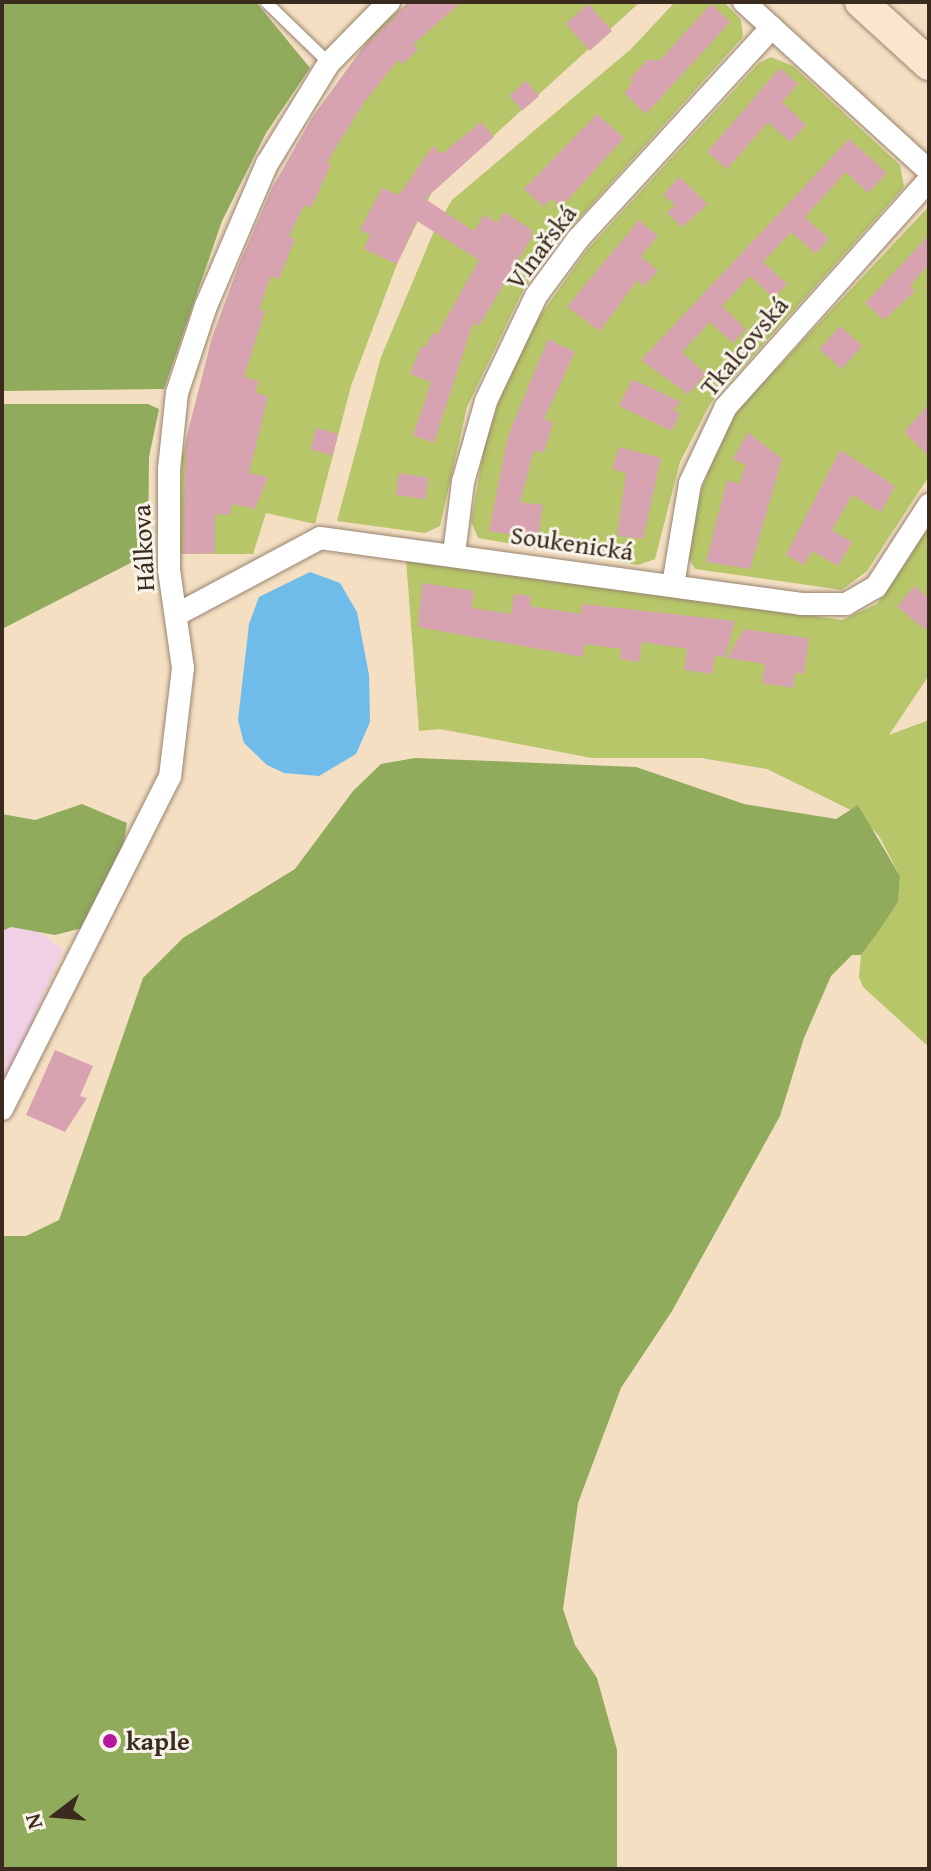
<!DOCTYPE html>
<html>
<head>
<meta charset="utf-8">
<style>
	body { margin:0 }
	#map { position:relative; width:931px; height:1871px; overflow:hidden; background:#f4dfc3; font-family:"Gentium Book Plus",serif }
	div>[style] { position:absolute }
	.built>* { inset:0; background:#f0d0e4 }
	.green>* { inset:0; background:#b6c668 }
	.forest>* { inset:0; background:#90ab5c }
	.water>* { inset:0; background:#6fbbe9 }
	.building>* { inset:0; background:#d7a3b1; transform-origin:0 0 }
	.roads { filter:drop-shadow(0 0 2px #988470) drop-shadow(0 0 2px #988470) }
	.service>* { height:11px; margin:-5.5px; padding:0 5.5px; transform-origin:5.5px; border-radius:5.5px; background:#fff }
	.minor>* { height:22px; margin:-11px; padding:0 11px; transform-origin:11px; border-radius:11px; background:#fff }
	.secondary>* { height:32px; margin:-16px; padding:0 16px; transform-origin:16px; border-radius:16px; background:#fbe5cf }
	.dots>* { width:22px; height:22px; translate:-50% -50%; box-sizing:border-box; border:4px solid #f7f3e8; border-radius:50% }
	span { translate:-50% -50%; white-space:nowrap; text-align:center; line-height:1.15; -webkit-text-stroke:6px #f7f3e8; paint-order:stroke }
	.street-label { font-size:26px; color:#3b2a1e }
	.poi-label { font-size:26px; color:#3b2a1e; font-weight:700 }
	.left { translate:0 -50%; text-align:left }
	.frame { position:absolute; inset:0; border:4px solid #3b2a1e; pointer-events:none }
	.north { position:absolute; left:16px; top:1775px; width:80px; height:80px; -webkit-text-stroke:6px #f7f3e8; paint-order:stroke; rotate:254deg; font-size:22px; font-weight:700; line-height:32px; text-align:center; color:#3b2a1e }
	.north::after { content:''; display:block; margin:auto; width:28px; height:36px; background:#3b2a1e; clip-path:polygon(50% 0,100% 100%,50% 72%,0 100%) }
</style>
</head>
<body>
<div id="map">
	<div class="built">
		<i style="clip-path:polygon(2px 904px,63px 950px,2px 1092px)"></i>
	</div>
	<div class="green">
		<i style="clip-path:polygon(409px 2px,640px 2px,432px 192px,397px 264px,351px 386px,315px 524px,266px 513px,253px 554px,180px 554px,182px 457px,212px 338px,240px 262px,312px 118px,377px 28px)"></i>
		<i style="clip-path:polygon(675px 2px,724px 2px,741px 20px,743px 37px,562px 237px,523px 290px,467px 407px,440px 526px,425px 533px,337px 521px,381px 357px,434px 231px,452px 200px,631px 49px)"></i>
		<i style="clip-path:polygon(771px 57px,793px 66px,900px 165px,904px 187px,710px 404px,680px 462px,655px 559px,638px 565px,478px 538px,471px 521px,485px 443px,503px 390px,539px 317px,587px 250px,759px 63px)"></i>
		<i style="clip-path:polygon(929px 206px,929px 476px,867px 571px,842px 590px,695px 569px,688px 557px,696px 504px,720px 440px,738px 410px)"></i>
		<i style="clip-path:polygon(929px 524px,929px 675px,889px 735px,929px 720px,929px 1047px,863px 987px,859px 977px,861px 955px,898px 902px,900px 876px,879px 836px,859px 814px,767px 769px,701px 758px,592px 758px,440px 729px,419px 731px,406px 559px,842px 620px,877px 604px)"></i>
	</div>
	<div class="forest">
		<i style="clip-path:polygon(2px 2px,256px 2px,310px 68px,266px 133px,222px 221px,164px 389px,2px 391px)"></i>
		<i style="clip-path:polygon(2px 404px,148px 404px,159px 409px,149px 457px,148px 554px,2px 629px)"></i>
		<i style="clip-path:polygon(415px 758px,636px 767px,744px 804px,836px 819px,858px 805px,900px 876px,898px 902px,880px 929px,861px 955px,852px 955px,831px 976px,804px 1038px,780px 1116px,672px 1311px,621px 1388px,578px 1503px,563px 1609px,575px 1645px,597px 1678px,617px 1750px,617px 1869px,2px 1869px,2px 1236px,26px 1236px,59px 1220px,143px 978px,183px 938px,295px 869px,353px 791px,381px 764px)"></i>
		<i style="clip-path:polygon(82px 804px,127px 823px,115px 897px,90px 926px,55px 935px,11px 927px,2px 931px,2px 814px,35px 820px)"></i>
	</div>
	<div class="water">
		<i style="clip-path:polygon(310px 572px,340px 583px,357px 612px,369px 675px,370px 722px,356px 754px,319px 776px,284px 773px,267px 765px,244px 743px,238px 720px,249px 624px,259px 597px)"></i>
	</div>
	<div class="building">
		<i style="clip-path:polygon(409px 2px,461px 2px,413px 45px,418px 49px,403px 64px,398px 60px,365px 101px,327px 162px,331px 164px,311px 208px,304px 205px,289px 236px,295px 239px,279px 279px,271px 276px,259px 309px,265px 311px,244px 377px,259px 381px,255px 392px,268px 397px,249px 473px,268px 477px,255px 509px,232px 504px,230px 515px,215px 514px,215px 553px,183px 554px,186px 439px,212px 338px,239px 265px,272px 188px,312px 118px,362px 49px)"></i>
		<i style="left:588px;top:4px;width:36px;height:30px;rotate:48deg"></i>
		<i style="clip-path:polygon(711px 4px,730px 22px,646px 114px,624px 93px,633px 82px,630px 79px,647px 60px,660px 60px)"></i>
		<i style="clip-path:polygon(780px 68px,798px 84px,782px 102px,806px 125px,790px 142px,768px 122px,727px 169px,707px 152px)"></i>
		<i style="left:526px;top:81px;width:20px;height:22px;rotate:49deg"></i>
		<i style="clip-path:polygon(597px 114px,624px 138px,561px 207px,551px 199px,544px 207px,524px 189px)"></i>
		<i style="clip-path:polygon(481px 122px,494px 137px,425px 199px,474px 231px,484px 215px,497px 223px,504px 212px,532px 230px,532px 237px,479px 326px,473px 323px,434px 443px,413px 435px,431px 382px,410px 374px,421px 346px,426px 347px,432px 333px,437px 335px,479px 260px,417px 221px,397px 264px,364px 249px,370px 235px,360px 230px,382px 188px,399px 195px,433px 146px,442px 154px)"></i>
		<i style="clip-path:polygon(849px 139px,887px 173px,868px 193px,846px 172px,805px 217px,829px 239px,816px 254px,791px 232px,763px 262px,787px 284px,774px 298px,750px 276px,722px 306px,746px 329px,733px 343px,710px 322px,682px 352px,706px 374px,688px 394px,641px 360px)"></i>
		<i style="clip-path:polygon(679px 177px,708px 204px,682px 227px,667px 213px,675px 205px,663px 195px)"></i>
		<i style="clip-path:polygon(639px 220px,658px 236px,641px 256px,658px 271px,644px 286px,637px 280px,600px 331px,567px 307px)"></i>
		<i style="clip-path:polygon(929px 235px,929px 264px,910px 286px,915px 291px,884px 320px,865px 303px)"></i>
		<i style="left:840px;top:326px;width:30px;height:31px;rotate:42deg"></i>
		<i style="clip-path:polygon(548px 339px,575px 352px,544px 419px,553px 422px,544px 453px,534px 450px,520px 502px,543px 505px,538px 538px,489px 531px,508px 436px)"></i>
		<i style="clip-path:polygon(632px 379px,681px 402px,673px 410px,680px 413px,672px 431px,619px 406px)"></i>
		<i style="clip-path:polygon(929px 404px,929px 456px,904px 432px)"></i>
		<i style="left:316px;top:428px;width:23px;height:22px;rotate:15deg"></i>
		<i style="clip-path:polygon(748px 432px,782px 459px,750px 569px,706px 562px,727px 480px,739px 484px,746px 465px,733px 459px)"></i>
		<i style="clip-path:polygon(619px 447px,661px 458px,643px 539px,617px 536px,626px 473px,612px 469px)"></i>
		<i style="clip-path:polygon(840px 450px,895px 486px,881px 512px,852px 495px,832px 530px,852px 542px,838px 566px,812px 551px,804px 565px,786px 555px)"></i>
		<i style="left:399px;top:473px;width:30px;height:22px;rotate:9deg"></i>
		<i style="clip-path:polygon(422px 583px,474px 591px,472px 608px,511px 614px,514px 594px,531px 596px,530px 606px,581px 614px,582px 604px,735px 621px,725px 657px,715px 656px,712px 674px,684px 670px,687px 649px,642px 642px,639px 662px,620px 659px,621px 649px,584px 644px,583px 657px,418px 627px)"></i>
		<i style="clip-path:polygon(914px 586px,929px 598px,929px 632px,897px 607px)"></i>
		<i style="clip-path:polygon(744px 629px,809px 638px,804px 674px,795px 673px,793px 688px,762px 683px,765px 664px,727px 658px)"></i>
		<i style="clip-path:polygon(55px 1050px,93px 1066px,80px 1096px,87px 1098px,65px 1132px,26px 1115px)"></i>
	</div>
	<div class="roads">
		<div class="service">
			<i style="left:266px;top:2px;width:88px;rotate:44.1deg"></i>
		</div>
		<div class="minor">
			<i style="left:744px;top:2px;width:251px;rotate:42.4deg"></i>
			<i style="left:454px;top:554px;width:73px;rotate:-82.9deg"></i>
			<i style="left:463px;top:482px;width:84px;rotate:-74.1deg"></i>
			<i style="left:486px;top:401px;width:116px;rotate:-64.5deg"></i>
			<i style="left:536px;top:296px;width:71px;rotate:-53.6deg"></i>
			<i style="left:578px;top:239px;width:287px;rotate:-47.5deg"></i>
			<i style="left:673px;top:585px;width:103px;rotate:-80.5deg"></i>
			<i style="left:690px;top:483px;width:84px;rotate:-64.7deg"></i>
			<i style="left:726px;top:407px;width:305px;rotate:-48.2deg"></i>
			<i style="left:176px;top:615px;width:163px;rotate:-28.1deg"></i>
			<i style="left:320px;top:538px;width:486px;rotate:7.8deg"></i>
			<i style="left:801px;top:604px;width:45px"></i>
			<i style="left:846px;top:604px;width:34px;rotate:-30deg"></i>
			<i style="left:876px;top:587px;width:98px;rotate:-57.1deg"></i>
			<i style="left:2px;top:1109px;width:372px;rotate:-63.2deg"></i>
			<i style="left:170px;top:777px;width:110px;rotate:-83.2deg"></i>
			<i style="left:183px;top:668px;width:99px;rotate:-98.1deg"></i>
			<i style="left:169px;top:570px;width:101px;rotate:-90deg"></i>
			<i style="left:169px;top:469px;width:76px;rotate:-84deg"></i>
			<i style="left:177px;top:393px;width:92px;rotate:-71.6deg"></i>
			<i style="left:206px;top:306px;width:155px;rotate:-66.8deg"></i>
			<i style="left:267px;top:164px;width:119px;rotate:-58.5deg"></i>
			<i style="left:329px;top:63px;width:86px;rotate:-45.5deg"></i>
		</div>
		<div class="secondary">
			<i style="left:861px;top:2px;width:92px;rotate:42.4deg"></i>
		</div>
	</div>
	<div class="dots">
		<i style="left:110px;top:1741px;background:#b5179e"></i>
	</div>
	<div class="street-label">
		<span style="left:541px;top:247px;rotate:-53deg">Vlnařská</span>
		<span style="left:744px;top:346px;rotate:-50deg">Tkalcovská</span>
		<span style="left:572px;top:543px;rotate:8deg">Soukenická</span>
		<span style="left:143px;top:548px;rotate:-93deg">Hálkova</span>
	</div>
	<div class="poi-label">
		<span class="left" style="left:126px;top:1741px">kaple</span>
	</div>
	<div class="frame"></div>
	<div class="north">N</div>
</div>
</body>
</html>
